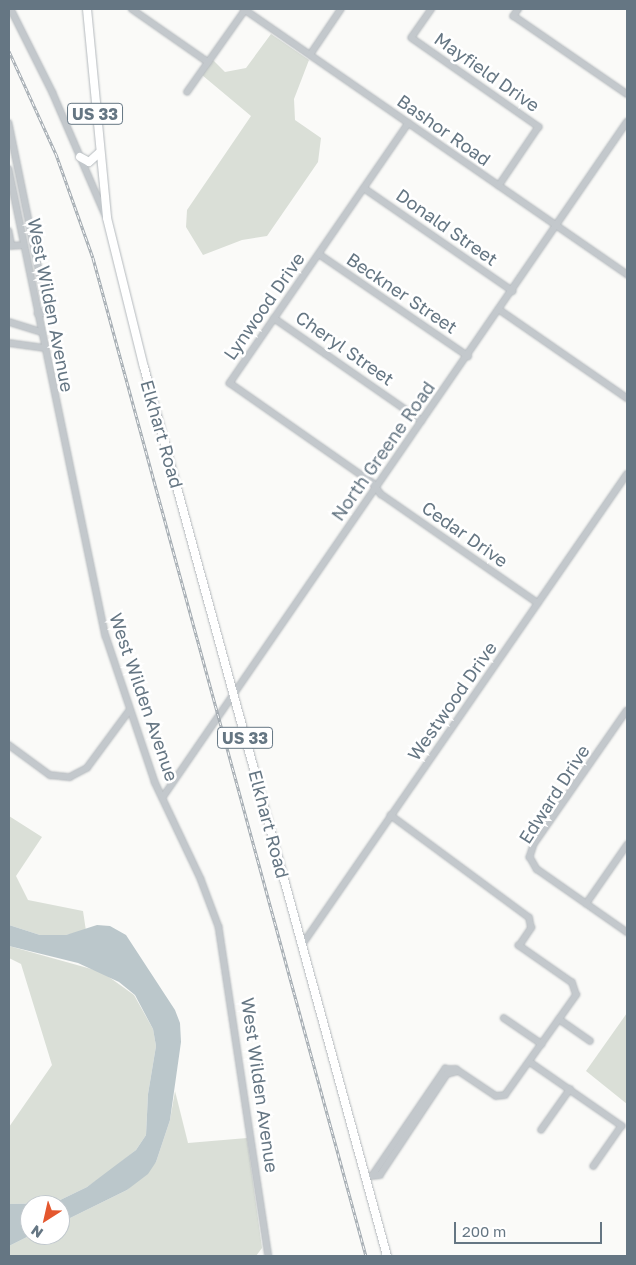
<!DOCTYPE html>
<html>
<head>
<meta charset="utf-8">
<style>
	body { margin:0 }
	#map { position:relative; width:636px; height:1265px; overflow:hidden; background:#fafaf8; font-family:"Golos Text",sans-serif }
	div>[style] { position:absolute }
	.green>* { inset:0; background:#dadfd7 }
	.water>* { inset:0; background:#bbc7cb }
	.roads { filter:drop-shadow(0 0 1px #b4b9bd) drop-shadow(0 0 1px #b4b9bd) }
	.minor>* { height:5.5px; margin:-2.75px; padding:0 2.75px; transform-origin:2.75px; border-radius:2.75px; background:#c3c8cc }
	.highway>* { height:8px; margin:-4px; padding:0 4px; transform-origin:4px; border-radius:4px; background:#fff }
	.rail>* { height:3px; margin-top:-1.5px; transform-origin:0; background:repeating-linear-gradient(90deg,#fff 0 4px,#a2aab0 0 8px); box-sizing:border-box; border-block:1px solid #a2aab0 }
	span { translate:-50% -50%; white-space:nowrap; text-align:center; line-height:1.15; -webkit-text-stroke:5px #fff; paint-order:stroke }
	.shield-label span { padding:1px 4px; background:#fff; border:1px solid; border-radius:4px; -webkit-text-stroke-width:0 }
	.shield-label { font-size:16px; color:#657683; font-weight:700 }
	.street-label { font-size:18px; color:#657683 }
	.frame { position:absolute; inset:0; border:10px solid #657683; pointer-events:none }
	.north { position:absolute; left:20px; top:1195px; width:50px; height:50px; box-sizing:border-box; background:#fff; border:1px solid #c1c8cd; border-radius:50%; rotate:215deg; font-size:14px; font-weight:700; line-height:20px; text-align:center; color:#657683 }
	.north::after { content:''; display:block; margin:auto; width:18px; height:22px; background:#e4572e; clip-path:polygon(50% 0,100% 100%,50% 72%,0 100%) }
	.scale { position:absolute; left:454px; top:1222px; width:148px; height:22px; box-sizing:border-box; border:2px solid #657683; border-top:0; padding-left:6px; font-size:15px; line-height:18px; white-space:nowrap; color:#657683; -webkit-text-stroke:4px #fff; paint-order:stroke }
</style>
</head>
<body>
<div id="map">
	<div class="green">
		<i style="clip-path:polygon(271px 34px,309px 60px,294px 99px,295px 120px,321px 138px,318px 162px,267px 236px,242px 240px,203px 255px,186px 227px,187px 210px,251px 116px,202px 75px,213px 60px,225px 72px,246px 68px)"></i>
		<i style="clip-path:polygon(9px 816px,42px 837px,16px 876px,28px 900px,83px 911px,86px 931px,66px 935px,40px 935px,9px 925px)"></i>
		<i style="clip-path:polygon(9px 946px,102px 972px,134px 995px,153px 1029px,156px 1046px,148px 1094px,146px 1135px,136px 1150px,106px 1174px,87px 1187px,54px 1203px,9px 1204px,9px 1127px,52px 1065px,21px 964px,9px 958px)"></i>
		<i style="clip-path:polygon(627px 1013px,627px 1104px,586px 1071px)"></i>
		<i style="clip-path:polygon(175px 1091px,188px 1143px,247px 1138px,262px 1248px,256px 1256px,9px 1256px,9px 1246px,31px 1235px,60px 1235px,60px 1223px,127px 1190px,156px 1162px,170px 1120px)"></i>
	</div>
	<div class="water">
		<i style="clip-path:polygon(9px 925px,40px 935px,66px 935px,97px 925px,110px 926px,126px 935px,175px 1010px,180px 1023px,181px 1042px,170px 1120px,156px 1162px,148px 1174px,127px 1190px,60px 1223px,60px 1205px,30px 1205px,31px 1235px,9px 1246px,9px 1204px,54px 1203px,87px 1187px,136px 1150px,146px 1135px,148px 1094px,156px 1046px,153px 1029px,135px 995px,119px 982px,78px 963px,9px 946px)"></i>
	</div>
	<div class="roads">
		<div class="minor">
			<i style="left:11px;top:9px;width:94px;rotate:63.4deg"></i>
			<i style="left:53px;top:93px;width:134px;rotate:66.7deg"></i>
			<i style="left:132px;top:9px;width:93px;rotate:34.9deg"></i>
			<i style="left:244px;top:9px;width:466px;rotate:34.7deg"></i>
			<i style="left:432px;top:9px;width:35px;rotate:125deg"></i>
			<i style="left:412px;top:38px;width:155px;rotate:35deg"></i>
			<i style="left:539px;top:127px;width:71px;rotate:124.1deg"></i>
			<i style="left:519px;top:9px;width:9px;rotate:126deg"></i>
			<i style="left:514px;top:16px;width:137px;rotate:34.6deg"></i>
			<i style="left:310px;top:55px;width:55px;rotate:-56deg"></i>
			<i style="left:187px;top:92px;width:100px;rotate:-54.7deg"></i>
			<i style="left:9px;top:123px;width:194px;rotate:78.4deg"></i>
			<i style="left:48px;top:313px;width:10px;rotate:174deg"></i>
			<i style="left:409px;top:123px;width:316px;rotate:124.5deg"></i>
			<i style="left:230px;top:383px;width:174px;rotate:35deg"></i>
			<i style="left:373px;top:483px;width:14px;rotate:54deg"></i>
			<i style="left:381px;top:494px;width:191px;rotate:34.8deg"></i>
			<i style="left:9px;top:169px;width:477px;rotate:78.3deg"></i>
			<i style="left:106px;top:636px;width:154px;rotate:71.4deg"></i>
			<i style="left:155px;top:782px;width:107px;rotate:64.6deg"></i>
			<i style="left:201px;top:879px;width:51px;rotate:69.4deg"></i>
			<i style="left:219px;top:927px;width:333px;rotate:81.4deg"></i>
			<i style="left:364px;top:188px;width:181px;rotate:34.7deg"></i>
			<i style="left:9px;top:231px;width:15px;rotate:79deg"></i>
			<i style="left:9px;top:246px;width:15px;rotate:-4deg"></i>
			<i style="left:319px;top:254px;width:181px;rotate:34.4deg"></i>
			<i style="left:500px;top:310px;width:155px;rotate:34.7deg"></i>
			<i style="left:274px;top:318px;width:180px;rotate:34.8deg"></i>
			<i style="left:9px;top:322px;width:34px;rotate:17deg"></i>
			<i style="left:9px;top:343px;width:36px;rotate:8deg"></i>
			<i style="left:627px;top:711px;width:163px;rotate:124.8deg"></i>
			<i style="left:534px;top:845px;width:13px;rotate:108deg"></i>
			<i style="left:530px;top:857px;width:14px;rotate:60deg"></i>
			<i style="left:537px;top:869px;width:110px;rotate:35deg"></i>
			<i style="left:9px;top:745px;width:51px;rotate:36.2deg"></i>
			<i style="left:50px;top:775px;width:20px;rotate:6deg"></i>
			<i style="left:70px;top:777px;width:19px;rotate:-28deg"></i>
			<i style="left:87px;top:768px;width:71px;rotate:-53.6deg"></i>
			<i style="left:163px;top:797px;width:819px;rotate:-55.5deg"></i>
			<i style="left:586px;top:904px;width:72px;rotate:-55.2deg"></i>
			<i style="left:302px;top:945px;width:572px;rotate:-55.39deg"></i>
			<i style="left:504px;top:1018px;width:46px;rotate:34.4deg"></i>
			<i style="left:559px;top:1019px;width:38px;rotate:35deg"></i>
			<i style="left:530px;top:1062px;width:112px;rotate:34.8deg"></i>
			<i style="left:622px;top:1126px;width:49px;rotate:125deg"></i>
			<i style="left:541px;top:1130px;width:50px;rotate:-54.7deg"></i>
			<i style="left:372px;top:1176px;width:130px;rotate:-55.7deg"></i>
			<i style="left:445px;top:1069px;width:11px"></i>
			<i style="left:456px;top:1069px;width:48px;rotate:34deg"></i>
			<i style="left:496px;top:1096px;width:9px;rotate:-6deg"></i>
			<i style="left:505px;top:1095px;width:123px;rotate:-54.6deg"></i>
			<i style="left:576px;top:995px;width:13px;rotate:-108deg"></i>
			<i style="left:572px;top:983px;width:65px;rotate:-145.1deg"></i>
			<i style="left:519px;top:946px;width:22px;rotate:-56deg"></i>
			<i style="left:531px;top:928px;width:10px;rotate:-101deg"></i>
			<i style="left:529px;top:918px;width:172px;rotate:-143.5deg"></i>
			<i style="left:372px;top:1176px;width:8px;rotate:-7deg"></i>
			<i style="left:380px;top:1175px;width:121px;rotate:-56.4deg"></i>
			<i style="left:447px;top:1074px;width:11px;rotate:-15deg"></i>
		</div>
		<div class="highway">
			<i style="left:87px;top:9px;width:210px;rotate:84.5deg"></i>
			<i style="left:107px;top:218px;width:154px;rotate:76.1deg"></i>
			<i style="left:144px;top:367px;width:922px;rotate:74.71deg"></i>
			<i style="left:80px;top:157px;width:10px;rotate:29deg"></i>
			<i style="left:89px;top:162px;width:13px;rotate:-42deg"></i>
		</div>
	</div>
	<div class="rail">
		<i style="left:9px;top:51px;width:113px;rotate:65.5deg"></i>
		<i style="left:56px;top:154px;width:110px;rotate:70.4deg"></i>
		<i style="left:93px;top:258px;width:1035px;rotate:74.7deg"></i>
	</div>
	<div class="shield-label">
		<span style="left:95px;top:114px">US 33</span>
		<span style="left:245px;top:738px">US 33</span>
	</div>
	<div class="street-label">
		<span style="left:487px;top:72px;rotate:35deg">Mayfield Drive</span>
		<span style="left:444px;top:130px;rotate:35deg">Bashor Road</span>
		<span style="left:447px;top:227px;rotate:35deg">Donald Street</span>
		<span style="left:402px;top:293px;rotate:34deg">Beckner Street</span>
		<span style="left:51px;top:305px;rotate:79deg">West Wilden Avenue</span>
		<span style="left:264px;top:306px;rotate:-55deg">Lynwood Drive</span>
		<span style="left:345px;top:348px;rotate:35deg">Cheryl Street</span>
		<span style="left:162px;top:434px;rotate:74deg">Elkhart Road</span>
		<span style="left:383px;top:451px;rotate:-55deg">North Greene Road</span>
		<span style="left:465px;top:534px;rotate:35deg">Cedar Drive</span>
		<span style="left:144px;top:697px;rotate:71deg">West Wilden Avenue</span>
		<span style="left:452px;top:701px;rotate:-55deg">Westwood Drive</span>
		<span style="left:554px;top:794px;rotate:-57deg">Edward Drive</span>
		<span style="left:269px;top:824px;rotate:75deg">Elkhart Road</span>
		<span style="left:260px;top:1085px;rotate:82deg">West Wilden Avenue</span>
	</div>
	<div class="frame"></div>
	<div class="north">N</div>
	<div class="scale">200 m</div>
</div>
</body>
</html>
